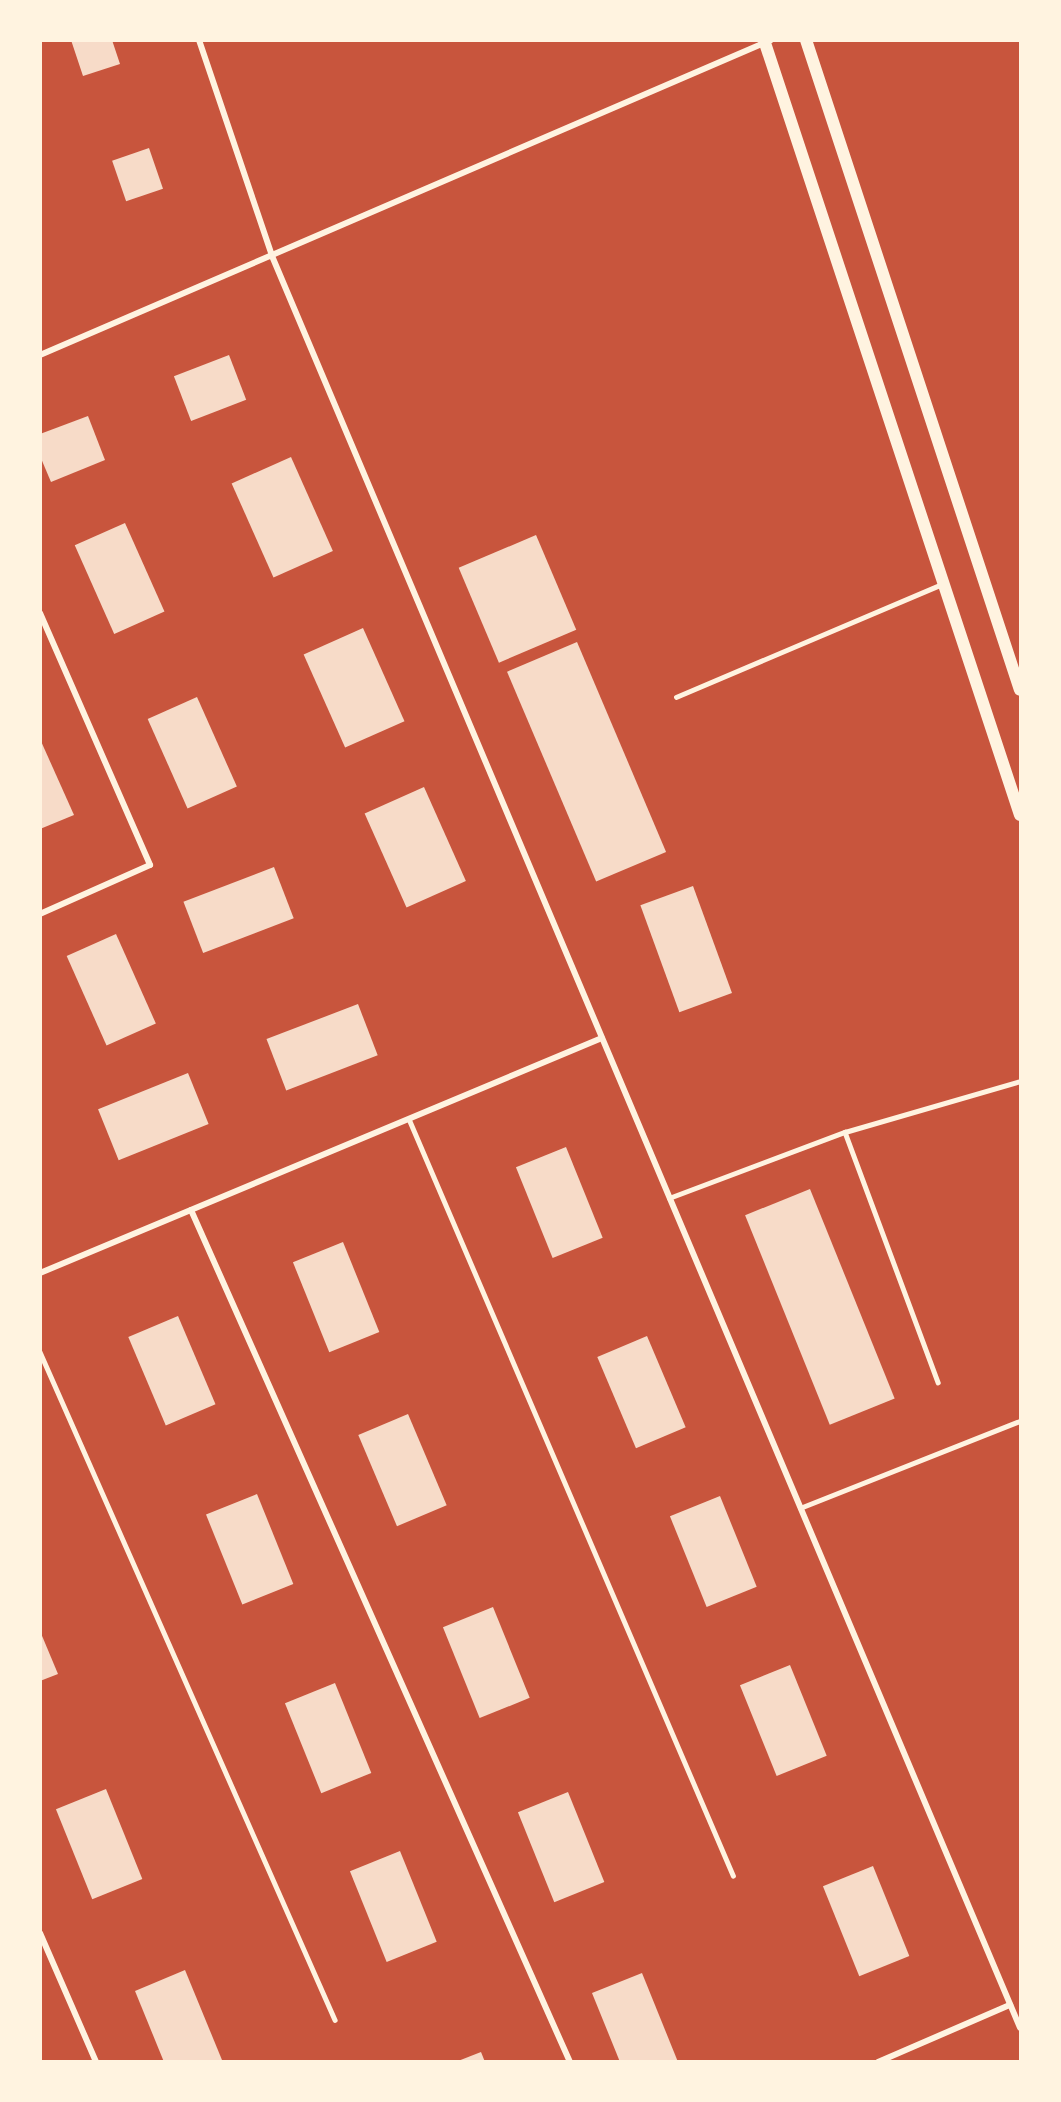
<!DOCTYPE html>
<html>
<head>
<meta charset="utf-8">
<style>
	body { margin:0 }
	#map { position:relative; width:1061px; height:2102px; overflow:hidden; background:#c8553d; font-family:Literata,serif }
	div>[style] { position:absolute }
	.building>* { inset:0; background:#f7dbc8; transform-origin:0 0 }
	.service>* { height:4.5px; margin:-2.25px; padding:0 2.25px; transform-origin:2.25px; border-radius:2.25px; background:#fff3e0 }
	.minor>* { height:6px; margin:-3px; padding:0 3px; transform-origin:3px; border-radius:3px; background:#fff3e0 }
	.secondary>* { height:12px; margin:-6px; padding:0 6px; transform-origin:6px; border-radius:6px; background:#fff3e0 }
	span { translate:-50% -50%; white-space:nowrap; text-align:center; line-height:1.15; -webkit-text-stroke:6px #fff3e0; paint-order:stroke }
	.frame { position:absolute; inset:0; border:42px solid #fff3e0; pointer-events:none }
</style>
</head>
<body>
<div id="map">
	<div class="building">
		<i style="clip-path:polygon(71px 40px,112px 40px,120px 64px,83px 76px)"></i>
		<i style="left:149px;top:148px;width:43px;height:39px;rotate:71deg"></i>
		<i style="left:229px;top:355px;width:48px;height:59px;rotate:69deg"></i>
		<i style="clip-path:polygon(88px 416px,105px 460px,51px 482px,40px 456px,40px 434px)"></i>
		<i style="left:291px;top:457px;width:103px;height:65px;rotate:66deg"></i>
		<i style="left:125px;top:523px;width:97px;height:55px;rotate:66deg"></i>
		<i style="left:536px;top:535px;width:103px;height:84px;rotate:67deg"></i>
		<i style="left:363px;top:628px;width:102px;height:65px;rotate:66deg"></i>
		<i style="left:577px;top:642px;width:228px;height:76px;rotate:67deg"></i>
		<i style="left:197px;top:697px;width:98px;height:54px;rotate:66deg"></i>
		<i style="clip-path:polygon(40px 739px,74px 815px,40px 829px)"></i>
		<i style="left:424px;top:787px;width:103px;height:65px;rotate:66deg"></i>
		<i style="left:274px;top:867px;width:55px;height:97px;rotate:69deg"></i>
		<i style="left:693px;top:886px;width:114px;height:56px;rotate:70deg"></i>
		<i style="left:116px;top:934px;width:98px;height:54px;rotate:66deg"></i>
		<i style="left:358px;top:1004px;width:55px;height:98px;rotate:69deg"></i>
		<i style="left:188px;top:1073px;width:55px;height:97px;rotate:68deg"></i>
		<i style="left:566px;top:1147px;width:98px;height:54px;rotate:68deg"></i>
		<i style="left:810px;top:1189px;width:226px;height:70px;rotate:68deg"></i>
		<i style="left:343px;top:1242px;width:97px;height:54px;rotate:68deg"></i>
		<i style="left:178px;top:1316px;width:96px;height:54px;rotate:67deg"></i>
		<i style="left:647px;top:1336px;width:99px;height:54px;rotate:67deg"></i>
		<i style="left:408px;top:1414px;width:99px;height:54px;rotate:67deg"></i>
		<i style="left:257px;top:1494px;width:97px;height:55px;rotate:68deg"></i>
		<i style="left:720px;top:1496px;width:98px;height:54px;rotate:68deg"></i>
		<i style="left:493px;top:1607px;width:98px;height:54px;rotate:68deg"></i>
		<i style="clip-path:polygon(40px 1631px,58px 1674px,40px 1681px)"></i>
		<i style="left:790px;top:1665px;width:98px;height:54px;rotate:68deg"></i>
		<i style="left:335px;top:1683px;width:97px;height:54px;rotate:68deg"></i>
		<i style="left:106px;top:1789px;width:97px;height:54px;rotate:68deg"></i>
		<i style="left:568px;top:1792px;width:97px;height:54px;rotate:68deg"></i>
		<i style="left:400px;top:1851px;width:98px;height:54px;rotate:68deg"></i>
		<i style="left:873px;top:1866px;width:97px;height:54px;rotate:68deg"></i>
		<i style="clip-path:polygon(185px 1970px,222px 2060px,219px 2062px,164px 2062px,135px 1991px)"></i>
		<i style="clip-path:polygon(642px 1973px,678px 2062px,620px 2062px,592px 1993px)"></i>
		<i style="clip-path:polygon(481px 2052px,485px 2062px,458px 2062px,458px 2061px)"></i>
	</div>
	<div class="service">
		<i style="left:676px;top:697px;width:289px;rotate:-23deg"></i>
		<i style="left:409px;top:1119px;width:823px;rotate:66.8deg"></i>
		<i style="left:845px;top:1132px;width:267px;rotate:69.6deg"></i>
		<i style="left:669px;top:1198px;width:188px;rotate:-20.6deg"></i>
		<i style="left:845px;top:1132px;width:182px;rotate:-16.2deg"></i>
		<i style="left:40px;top:1352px;width:730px;rotate:66.17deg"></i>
		<i style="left:800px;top:1508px;width:237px;rotate:-21.6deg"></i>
	</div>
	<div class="minor">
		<i style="left:199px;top:40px;width:228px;rotate:71.3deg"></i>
		<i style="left:272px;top:256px;width:1923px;rotate:67.11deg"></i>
		<i style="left:40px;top:355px;width:796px;rotate:-23.31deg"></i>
		<i style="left:40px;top:613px;width:275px;rotate:66.4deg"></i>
		<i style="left:150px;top:865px;width:120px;rotate:156deg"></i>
		<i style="left:191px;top:1210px;width:932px;rotate:66.02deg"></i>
		<i style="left:40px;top:1273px;width:609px;rotate:-22.69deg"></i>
		<i style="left:40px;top:1933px;width:141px;rotate:66.5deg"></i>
		<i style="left:878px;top:2062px;width:144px;rotate:-23.4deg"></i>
	</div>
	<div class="secondary">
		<i style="left:764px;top:40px;width:816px;rotate:71.72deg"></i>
		<i style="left:806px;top:40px;width:684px;rotate:71.78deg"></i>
	</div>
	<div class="frame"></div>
</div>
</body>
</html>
